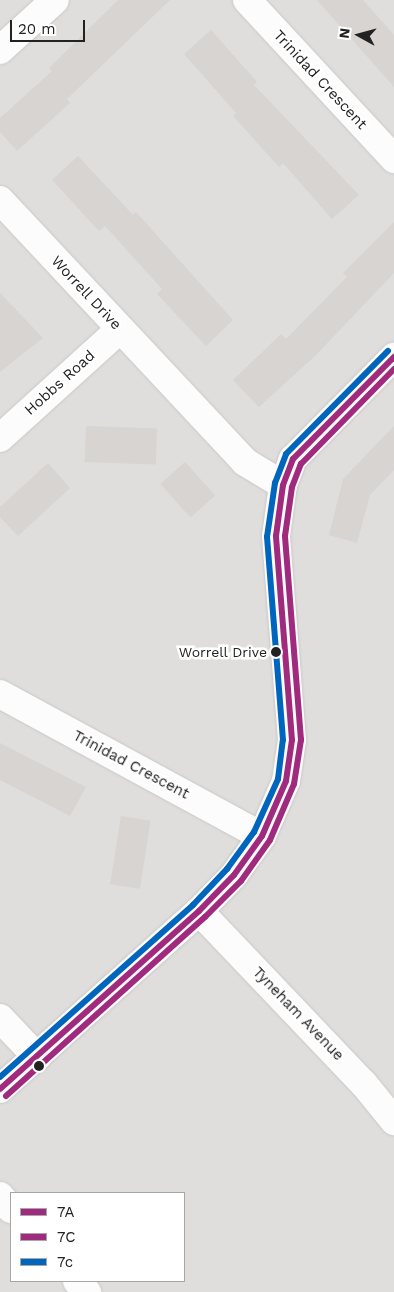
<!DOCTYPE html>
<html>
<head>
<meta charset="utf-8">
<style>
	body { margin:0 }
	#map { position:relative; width:394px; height:1292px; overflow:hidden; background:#f0eeeb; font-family:"Work Sans",sans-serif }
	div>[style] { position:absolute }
	.residential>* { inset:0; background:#dfdedc }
	.building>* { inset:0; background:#d7d4d2; transform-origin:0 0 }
	.roads { filter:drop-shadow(0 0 1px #c9c8c7) drop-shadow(0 0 1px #c9c8c7) }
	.minor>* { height:28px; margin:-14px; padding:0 14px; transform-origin:14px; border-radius:14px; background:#fdfcfc }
	.bus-1>* { height:6px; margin:-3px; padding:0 3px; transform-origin:3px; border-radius:3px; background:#a02a7d }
	.bus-2>* { height:6px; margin:-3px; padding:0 3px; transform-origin:3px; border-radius:3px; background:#a02a7d }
	.bus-3>* { height:6px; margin:-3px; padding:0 3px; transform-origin:3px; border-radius:3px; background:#0065bd }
	.dots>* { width:14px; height:14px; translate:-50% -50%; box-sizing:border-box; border:2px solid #fff; border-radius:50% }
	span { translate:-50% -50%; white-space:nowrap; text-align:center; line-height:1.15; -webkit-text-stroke:5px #fff; paint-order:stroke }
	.bus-label { font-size:14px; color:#222 }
	.right { translate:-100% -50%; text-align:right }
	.street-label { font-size:15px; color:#222 }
	.legend { position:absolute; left:10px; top:1192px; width:175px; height:90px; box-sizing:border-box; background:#fff; border:1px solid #a7a7a7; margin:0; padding:6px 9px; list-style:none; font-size:15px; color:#222 }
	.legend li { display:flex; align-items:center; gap:10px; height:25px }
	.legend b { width:25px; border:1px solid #a7a7a7 }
	.north { position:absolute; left:334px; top:10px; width:50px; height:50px; -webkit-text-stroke:4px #fff; paint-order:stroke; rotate:277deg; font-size:14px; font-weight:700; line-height:20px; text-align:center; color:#222 }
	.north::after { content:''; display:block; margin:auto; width:18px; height:22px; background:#222; clip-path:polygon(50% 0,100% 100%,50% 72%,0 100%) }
	.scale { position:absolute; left:10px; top:20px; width:75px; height:22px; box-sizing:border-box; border:2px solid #222; border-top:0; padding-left:6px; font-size:15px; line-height:18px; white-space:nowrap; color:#222; -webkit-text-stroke:4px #fff; paint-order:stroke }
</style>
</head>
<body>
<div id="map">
	<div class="residential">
		<i style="clip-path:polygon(evenodd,0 0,394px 0,394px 1292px,0 1292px,0 0,11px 1193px,184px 1193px,184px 1281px,11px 1281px,11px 1193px)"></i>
	</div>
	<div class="building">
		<i style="clip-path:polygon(118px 0,170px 0,67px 99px,70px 103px,17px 151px,0 132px,0 118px,52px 71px,49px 68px)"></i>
		<i style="clip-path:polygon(317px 0,363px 0,394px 35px,394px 87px)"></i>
		<i style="clip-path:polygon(211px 30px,257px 82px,254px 85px,359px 195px,332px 219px,283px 163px,279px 167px,233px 116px,236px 113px,184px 54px)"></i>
		<i style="clip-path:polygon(78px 156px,133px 215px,136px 212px,233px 320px,206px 346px,157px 294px,162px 289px,105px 226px,99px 231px,52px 180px)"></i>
		<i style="clip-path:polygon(394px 222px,394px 273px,316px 355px,259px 407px,233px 380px,281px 334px,286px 339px,347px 277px,343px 273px)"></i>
		<i style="clip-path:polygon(0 293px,43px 338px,0 372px)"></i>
		<i style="left:86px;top:426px;width:71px;height:36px;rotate:2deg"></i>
		<i style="clip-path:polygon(394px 426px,394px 470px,370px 495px,357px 543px,329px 535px,343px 479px)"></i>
		<i style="left:185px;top:462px;width:45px;height:33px;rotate:48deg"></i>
		<i style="clip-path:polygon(48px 463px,70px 488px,18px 536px,0 517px,0 507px)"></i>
		<i style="clip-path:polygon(0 743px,86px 787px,70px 816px,0 780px)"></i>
		<i style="left:121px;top:816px;width:30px;height:69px;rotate:9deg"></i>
	</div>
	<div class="roads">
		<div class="minor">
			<i style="left:247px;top:0;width:217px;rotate:47.2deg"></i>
			<i style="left:0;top:50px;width:74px;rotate:-42.3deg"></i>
			<i style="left:0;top:200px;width:359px;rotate:46.9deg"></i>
			<i style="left:245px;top:462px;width:44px;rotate:31.2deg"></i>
			<i style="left:0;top:438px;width:162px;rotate:-42.2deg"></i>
			<i style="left:0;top:694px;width:298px;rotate:28.5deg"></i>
			<i style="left:199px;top:911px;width:239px;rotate:46.4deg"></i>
			<i style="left:364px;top:1084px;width:48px;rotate:51deg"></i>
			<i style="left:0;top:1018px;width:54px;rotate:46.5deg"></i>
			<i style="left:0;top:1089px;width:267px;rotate:-41.8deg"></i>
			<i style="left:199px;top:911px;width:50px;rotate:-45.8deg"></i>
			<i style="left:234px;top:875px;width:48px;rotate:-54.3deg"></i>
			<i style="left:262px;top:836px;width:60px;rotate:-66.4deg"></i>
			<i style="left:286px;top:781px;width:41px;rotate:-81.7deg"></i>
			<i style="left:292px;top:740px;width:205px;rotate:-94.5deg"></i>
			<i style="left:276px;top:536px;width:51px;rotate:-82.2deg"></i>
			<i style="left:283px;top:485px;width:28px;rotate:-69deg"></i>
			<i style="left:293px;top:459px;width:144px;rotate:-45.3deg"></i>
			<i style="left:0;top:1196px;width:17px;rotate:50deg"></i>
			<i style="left:77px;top:1281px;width:15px;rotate:48deg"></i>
		</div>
	</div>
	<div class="bus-1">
		<i style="left:0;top:1089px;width:267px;rotate:-41.8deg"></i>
		<i style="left:199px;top:911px;width:50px;rotate:-45.8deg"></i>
		<i style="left:234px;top:875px;width:48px;rotate:-54.3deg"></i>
		<i style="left:262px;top:836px;width:60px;rotate:-66.4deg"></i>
		<i style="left:286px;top:781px;width:41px;rotate:-81.7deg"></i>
		<i style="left:292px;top:740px;width:205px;rotate:-94.5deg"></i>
		<i style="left:276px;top:536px;width:51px;rotate:-82.2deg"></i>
		<i style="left:283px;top:485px;width:28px;rotate:-69deg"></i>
		<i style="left:293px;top:459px;width:144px;rotate:-45.3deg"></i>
	</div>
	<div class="bus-2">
		<i style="left:6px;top:1096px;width:268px;rotate:-42deg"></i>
		<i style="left:205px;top:917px;width:51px;rotate:-45deg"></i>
		<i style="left:241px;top:881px;width:50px;rotate:-54.7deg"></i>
		<i style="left:270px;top:840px;width:61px;rotate:-66.8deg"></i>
		<i style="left:294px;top:784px;width:45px;rotate:-81deg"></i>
		<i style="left:301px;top:740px;width:205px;rotate:-94.5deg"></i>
		<i style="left:285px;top:536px;width:49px;rotate:-81.9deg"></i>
		<i style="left:292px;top:487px;width:25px;rotate:-69deg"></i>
		<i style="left:301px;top:464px;width:133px;rotate:-45.6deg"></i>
	</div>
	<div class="bus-3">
		<i style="left:0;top:1077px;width:259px;rotate:-41.7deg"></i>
		<i style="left:193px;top:905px;width:50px;rotate:-46.6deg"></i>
		<i style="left:227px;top:869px;width:46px;rotate:-53.9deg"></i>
		<i style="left:254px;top:832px;width:58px;rotate:-65.6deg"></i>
		<i style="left:278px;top:779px;width:39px;rotate:-83deg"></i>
		<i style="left:283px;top:740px;width:204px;rotate:-94.5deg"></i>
		<i style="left:267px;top:537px;width:55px;rotate:-81.6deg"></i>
		<i style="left:275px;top:483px;width:31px;rotate:-69deg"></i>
		<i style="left:286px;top:454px;width:145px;rotate:-45.3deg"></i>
	</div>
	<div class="dots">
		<i style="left:276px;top:652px;background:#222"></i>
		<i style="left:39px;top:1066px;background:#222"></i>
	</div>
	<div class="bus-label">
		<span class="right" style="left:267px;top:652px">Worrell Drive</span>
	</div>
	<div class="street-label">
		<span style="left:320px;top:80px;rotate:47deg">Trinidad Crescent</span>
		<span style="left:86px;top:293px;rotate:47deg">Worrell Drive</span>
		<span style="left:60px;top:383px;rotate:-42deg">Hobbs Road</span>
		<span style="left:131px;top:765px;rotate:28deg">Trinidad Crescent</span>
		<span style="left:298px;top:1014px;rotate:46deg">Tyneham Avenue</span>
	</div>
	<ul class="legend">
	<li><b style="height:6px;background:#a02a7d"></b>7A</li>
	<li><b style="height:6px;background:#a02a7d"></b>7C</li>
	<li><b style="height:6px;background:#0065bd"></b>7c</li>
	</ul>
	<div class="north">N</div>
	<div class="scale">20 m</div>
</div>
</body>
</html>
